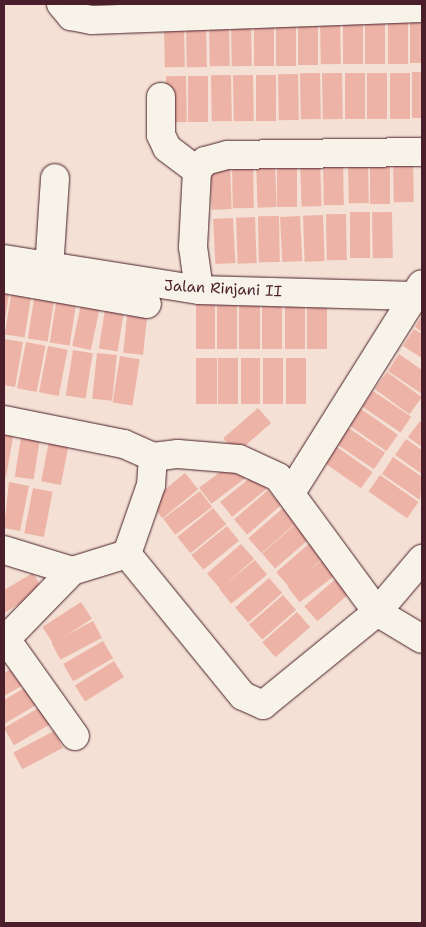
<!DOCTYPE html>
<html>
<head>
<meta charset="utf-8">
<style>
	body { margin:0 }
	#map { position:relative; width:426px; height:927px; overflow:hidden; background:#f4e0d4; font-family:"Shantell Sans",sans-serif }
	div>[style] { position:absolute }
	.building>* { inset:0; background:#edb3a7; transform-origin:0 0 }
	.roads { filter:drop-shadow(0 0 1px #4a1f2b) drop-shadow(0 0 1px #4a1f2b) }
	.minor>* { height:28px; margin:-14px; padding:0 14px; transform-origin:14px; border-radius:14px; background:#f7f3e8 }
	span { translate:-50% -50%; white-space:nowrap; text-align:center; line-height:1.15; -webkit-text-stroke:5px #f7f3e8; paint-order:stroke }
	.street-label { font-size:15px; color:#4a1f2b }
	.frame { position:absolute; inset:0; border:5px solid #4a1f2b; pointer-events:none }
</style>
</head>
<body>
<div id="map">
	<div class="building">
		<i style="left:410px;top:17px;width:12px;height:46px"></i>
		<i style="left:340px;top:18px;width:46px;height:20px;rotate:89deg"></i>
		<i style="left:343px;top:18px;width:20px;height:46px"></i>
		<i style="left:365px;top:18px;width:20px;height:46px"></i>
		<i style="left:388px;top:18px;width:20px;height:46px"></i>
		<i style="left:298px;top:19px;width:20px;height:46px"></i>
		<i style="left:206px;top:20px;width:47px;height:20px;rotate:89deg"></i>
		<i style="left:229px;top:20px;width:46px;height:20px;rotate:89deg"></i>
		<i style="left:251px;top:20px;width:46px;height:20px;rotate:89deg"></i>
		<i style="left:254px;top:20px;width:20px;height:46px"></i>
		<i style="left:276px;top:20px;width:20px;height:46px"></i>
		<i style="left:184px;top:21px;width:46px;height:20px;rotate:89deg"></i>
		<i style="left:412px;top:72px;width:10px;height:46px"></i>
		<i style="left:320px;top:73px;width:46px;height:20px;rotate:89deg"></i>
		<i style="left:342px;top:73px;width:46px;height:20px;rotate:89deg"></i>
		<i style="left:345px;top:73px;width:20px;height:46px"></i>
		<i style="left:367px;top:73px;width:20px;height:46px"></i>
		<i style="left:390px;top:73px;width:20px;height:46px"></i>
		<i style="left:298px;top:74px;width:46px;height:20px;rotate:89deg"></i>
		<i style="left:231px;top:75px;width:46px;height:20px;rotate:89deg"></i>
		<i style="left:253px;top:75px;width:46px;height:20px;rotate:89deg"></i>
		<i style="left:256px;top:75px;width:20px;height:46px"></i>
		<i style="left:186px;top:76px;width:46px;height:20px;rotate:89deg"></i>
		<i style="left:188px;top:76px;width:20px;height:46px"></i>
		<i style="left:413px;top:156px;width:46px;height:20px;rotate:89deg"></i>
		<i style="left:368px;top:157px;width:46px;height:20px;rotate:89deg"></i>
		<i style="left:370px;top:157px;width:20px;height:47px"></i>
		<i style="left:343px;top:159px;width:46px;height:20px;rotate:89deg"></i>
		<i style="left:320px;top:160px;width:46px;height:20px;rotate:88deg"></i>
		<i style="left:275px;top:161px;width:46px;height:19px;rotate:88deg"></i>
		<i style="left:277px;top:161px;width:20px;height:46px"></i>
		<i style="left:253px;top:162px;width:46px;height:21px;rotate:89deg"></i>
		<i style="left:230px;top:163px;width:46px;height:20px;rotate:88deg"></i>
		<i style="left:350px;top:212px;width:20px;height:46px"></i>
		<i style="left:392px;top:212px;width:46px;height:20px;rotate:89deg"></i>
		<i style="left:346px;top:214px;width:46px;height:20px;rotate:89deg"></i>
		<i style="left:323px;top:215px;width:46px;height:20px;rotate:88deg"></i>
		<i style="left:279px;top:216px;width:46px;height:21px;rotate:89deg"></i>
		<i style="left:300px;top:216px;width:45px;height:20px;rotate:87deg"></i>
		<i style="left:255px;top:217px;width:46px;height:19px;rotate:88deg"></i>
		<i style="left:233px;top:218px;width:45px;height:20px;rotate:87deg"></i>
		<i style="clip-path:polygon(4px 287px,10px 288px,5px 319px,4px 318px)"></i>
		<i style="left:12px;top:289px;width:20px;height:46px;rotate:9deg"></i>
		<i style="left:35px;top:293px;width:20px;height:46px;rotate:9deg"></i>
		<i style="left:57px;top:297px;width:20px;height:46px;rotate:9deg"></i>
		<i style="left:82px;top:300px;width:19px;height:47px;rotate:12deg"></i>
		<i style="left:106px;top:303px;width:19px;height:46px;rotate:9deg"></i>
		<i style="left:196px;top:303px;width:19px;height:46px"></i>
		<i style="left:217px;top:303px;width:20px;height:46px"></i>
		<i style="left:239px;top:303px;width:21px;height:46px"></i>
		<i style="left:262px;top:303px;width:20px;height:46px"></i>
		<i style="left:285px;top:303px;width:20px;height:46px"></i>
		<i style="left:327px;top:303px;width:46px;height:20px;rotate:90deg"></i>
		<i style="left:128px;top:307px;width:20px;height:46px;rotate:6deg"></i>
		<i style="clip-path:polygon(422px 315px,422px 332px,415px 327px)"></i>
		<i style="clip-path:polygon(414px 329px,422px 334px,422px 358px,403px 346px)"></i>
		<i style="clip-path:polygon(4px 339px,23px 342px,15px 387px,4px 385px)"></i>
		<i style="left:26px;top:342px;width:20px;height:47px;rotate:11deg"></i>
		<i style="left:48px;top:346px;width:20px;height:47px;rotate:11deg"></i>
		<i style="left:73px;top:350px;width:20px;height:46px;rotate:9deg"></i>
		<i style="left:97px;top:353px;width:20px;height:46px;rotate:6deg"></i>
		<i style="clip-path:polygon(399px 354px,422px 370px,422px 394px,388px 371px)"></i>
		<i style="left:120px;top:356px;width:20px;height:47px;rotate:9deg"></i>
		<i style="left:196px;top:358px;width:21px;height:46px"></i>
		<i style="left:218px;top:358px;width:20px;height:46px"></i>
		<i style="left:241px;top:358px;width:19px;height:46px"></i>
		<i style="left:263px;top:358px;width:20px;height:46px"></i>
		<i style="left:286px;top:358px;width:20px;height:46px"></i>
		<i style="left:387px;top:372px;width:43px;height:21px;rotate:36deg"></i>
		<i style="left:373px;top:391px;width:46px;height:19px;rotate:34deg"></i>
		<i style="left:258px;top:408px;width:20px;height:46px;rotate:49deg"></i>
		<i style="left:361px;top:409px;width:45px;height:20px;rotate:35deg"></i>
		<i style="clip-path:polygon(420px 421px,422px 423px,422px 447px,408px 437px)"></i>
		<i style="left:347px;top:427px;width:46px;height:20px;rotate:34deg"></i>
		<i style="clip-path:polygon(4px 430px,14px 431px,6px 477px,4px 476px)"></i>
		<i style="left:22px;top:431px;width:19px;height:46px;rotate:9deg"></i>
		<i style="left:50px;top:436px;width:20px;height:46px;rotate:11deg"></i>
		<i style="clip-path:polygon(406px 439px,422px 450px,422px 474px,395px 455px)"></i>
		<i style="left:334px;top:445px;width:47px;height:20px;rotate:35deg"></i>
		<i style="clip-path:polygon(393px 457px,422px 477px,420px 500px,382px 474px)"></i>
		<i style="left:236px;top:460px;width:20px;height:46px;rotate:53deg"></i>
		<i style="left:185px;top:473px;width:21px;height:46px;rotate:51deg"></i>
		<i style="left:256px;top:473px;width:19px;height:46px;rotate:51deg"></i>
		<i style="left:380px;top:475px;width:47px;height:20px;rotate:35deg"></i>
		<i style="clip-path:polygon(9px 482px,29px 486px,20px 531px,4px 528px)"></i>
		<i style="left:33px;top:488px;width:20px;height:46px;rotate:11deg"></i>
		<i style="left:268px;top:490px;width:20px;height:45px;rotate:49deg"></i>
		<i style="left:200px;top:491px;width:20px;height:46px;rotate:53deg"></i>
		<i style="left:213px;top:508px;width:21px;height:46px;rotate:51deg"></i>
		<i style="left:283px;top:508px;width:20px;height:46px;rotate:49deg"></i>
		<i style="left:296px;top:524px;width:20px;height:45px;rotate:49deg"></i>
		<i style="left:227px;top:526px;width:19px;height:46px;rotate:51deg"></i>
		<i style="left:311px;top:542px;width:20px;height:46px;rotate:49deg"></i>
		<i style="left:241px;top:544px;width:20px;height:45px;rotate:49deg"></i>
		<i style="left:325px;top:558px;width:20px;height:47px;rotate:53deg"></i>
		<i style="left:255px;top:560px;width:19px;height:46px;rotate:51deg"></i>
		<i style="clip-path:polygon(33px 573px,43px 590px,4px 613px,4px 590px)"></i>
		<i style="left:339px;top:576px;width:20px;height:46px;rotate:49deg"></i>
		<i style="left:269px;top:578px;width:20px;height:45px;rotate:49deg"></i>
		<i style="left:283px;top:595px;width:20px;height:45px;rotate:49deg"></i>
		<i style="left:81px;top:602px;width:20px;height:46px;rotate:57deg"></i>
		<i style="left:297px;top:612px;width:20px;height:46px;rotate:49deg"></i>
		<i style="left:93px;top:621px;width:19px;height:47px;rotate:62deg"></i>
		<i style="left:103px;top:641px;width:20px;height:46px;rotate:60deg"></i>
		<i style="left:114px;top:661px;width:19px;height:46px;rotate:58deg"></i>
		<i style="clip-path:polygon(15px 667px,25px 684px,4px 696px,4px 673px)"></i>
		<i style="clip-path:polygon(28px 686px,38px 704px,4px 724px,4px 700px)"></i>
		<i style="left:42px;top:706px;width:20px;height:44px;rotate:60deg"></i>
		<i style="left:54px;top:731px;width:19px;height:46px;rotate:62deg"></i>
	</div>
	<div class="roads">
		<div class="minor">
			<i style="left:61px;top:4px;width:16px;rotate:50deg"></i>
			<i style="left:71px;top:16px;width:21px;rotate:11deg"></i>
			<i style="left:92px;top:20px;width:330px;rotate:-2.1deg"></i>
			<i style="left:161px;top:97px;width:38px;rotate:90deg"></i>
			<i style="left:161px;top:135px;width:14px;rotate:65deg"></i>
			<i style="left:167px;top:148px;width:38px;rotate:37deg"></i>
			<i style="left:4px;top:259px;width:197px;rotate:9deg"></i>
			<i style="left:199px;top:290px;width:216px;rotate:1.6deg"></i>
			<i style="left:49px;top:269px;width:91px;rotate:-86.2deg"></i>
			<i style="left:4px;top:279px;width:145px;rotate:9.9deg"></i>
			<i style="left:199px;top:290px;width:43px;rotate:-97.9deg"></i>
			<i style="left:193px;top:247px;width:76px;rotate:-87deg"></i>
			<i style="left:197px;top:171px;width:13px;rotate:-51deg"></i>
			<i style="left:205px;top:161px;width:24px;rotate:-15deg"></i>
			<i style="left:228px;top:155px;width:194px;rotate:-0.9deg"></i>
			<i style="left:4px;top:420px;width:122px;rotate:11.3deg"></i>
			<i style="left:124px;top:444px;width:32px;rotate:24deg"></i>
			<i style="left:153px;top:457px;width:28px;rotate:94deg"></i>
			<i style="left:151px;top:485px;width:73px;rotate:109.2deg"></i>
			<i style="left:153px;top:457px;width:25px;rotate:-7deg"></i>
			<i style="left:178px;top:454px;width:61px;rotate:4.7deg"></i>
			<i style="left:239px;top:459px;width:43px;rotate:24.8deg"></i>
			<i style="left:278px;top:477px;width:167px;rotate:53.7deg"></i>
			<i style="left:377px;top:612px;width:52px;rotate:31deg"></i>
			<i style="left:292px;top:491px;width:244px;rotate:-57.9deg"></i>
			<i style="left:4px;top:550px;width:71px;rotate:17.2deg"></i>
			<i style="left:6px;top:639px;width:119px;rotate:54.6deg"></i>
			<i style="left:4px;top:641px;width:98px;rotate:-45.8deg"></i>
			<i style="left:72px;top:571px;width:58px;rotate:-17.2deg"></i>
			<i style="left:127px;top:554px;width:183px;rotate:50.8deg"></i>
			<i style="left:243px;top:696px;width:22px;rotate:24deg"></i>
			<i style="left:263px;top:705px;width:147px;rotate:-39.2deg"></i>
			<i style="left:377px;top:612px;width:70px;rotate:-49.7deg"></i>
		</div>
	</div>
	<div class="street-label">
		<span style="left:223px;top:289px;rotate:3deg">Jalan Rinjani II</span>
	</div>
	<div class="frame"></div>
</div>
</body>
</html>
